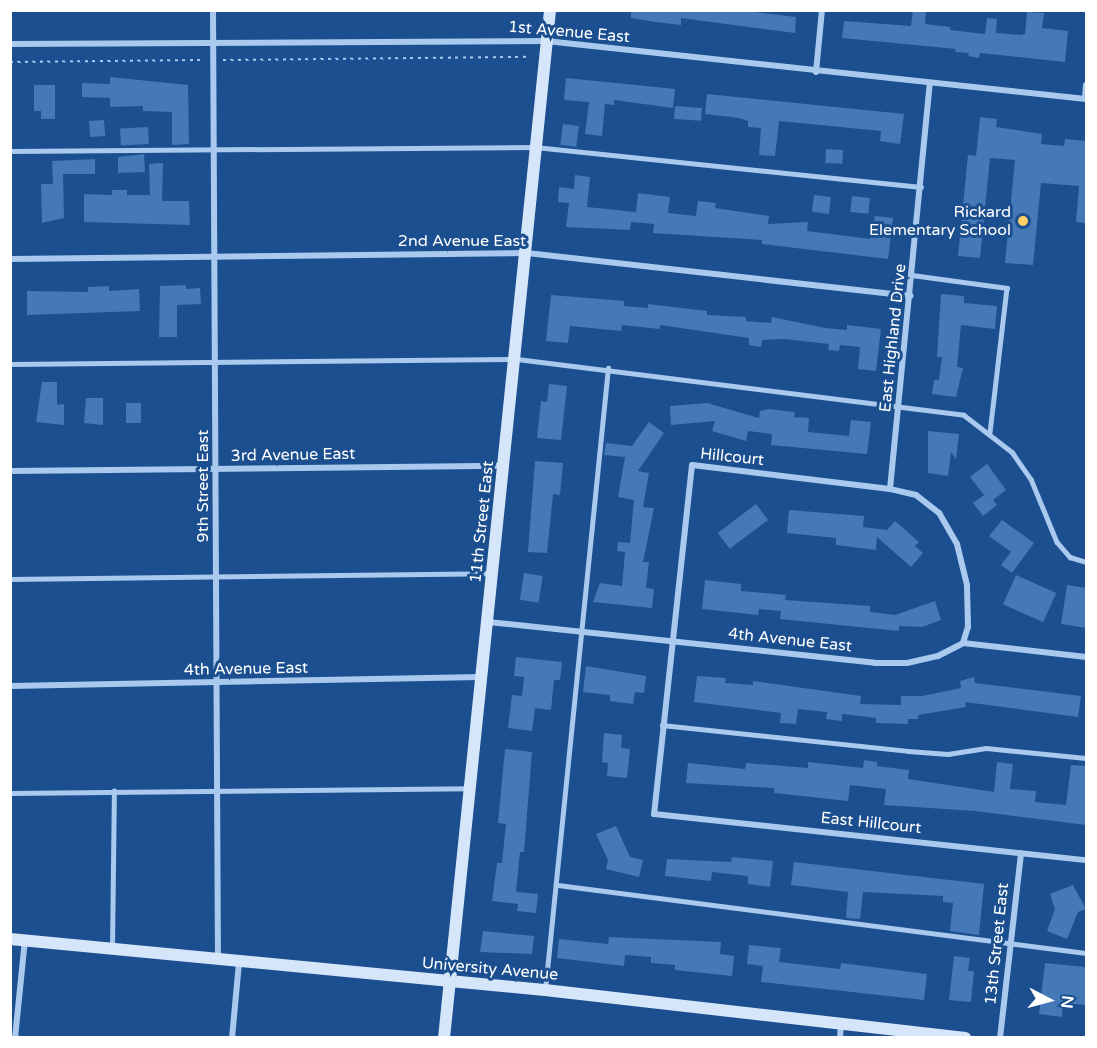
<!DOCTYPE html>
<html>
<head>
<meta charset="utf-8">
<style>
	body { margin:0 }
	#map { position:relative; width:1097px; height:1048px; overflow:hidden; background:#1b4f8f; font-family:"Varela Round",sans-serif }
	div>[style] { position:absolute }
	.building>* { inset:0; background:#4478b7; transform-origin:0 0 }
	.path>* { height:2px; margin-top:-1px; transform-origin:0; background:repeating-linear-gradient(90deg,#a9c9ee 0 3px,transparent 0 7.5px) }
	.lane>* { height:4.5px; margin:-2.25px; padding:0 2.25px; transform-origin:2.25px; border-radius:2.25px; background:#a9c9ee }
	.street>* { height:6px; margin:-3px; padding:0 3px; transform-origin:3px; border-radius:3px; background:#a9c9ee }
	.secondary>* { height:12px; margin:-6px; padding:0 6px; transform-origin:6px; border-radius:6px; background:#d6e6fa }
	.dots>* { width:16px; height:16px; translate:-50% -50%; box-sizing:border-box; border:3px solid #1b4f8f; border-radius:50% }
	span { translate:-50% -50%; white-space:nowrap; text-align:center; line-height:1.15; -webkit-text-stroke:6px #1b4f8f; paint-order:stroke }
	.street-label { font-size:16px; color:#fff }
	.poi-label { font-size:16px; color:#fff }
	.right { translate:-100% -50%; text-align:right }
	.frame { position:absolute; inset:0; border:12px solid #fff; pointer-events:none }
	.north { position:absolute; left:1019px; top:970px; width:60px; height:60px; -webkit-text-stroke:4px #1b4f8f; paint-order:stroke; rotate:96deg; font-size:16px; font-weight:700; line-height:24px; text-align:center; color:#fff }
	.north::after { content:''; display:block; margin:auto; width:21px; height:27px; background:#fff; clip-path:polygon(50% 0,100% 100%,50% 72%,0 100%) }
</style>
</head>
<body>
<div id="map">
	<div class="building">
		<i style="clip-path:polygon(631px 10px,738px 10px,796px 17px,795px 33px,681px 18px,681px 25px,655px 22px,631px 18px)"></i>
		<i style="clip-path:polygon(913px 10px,926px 10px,925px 24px,950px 27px,950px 30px,985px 34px,987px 18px,997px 19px,996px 33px,1021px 35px,1025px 34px,1027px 12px,1044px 13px,1042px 28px,1068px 31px,1065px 62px,980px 53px,979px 58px,968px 56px,969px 53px,955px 52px,956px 49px,842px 38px,844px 21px,911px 26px)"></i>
		<i style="clip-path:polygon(110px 77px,188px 85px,189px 144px,172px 145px,172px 112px,143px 111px,143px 106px,110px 107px,110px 98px,82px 97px,82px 83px,110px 84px)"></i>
		<i style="clip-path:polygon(566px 78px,675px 89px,673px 108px,614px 100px,614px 105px,605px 104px,602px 136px,585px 134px,589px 102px,564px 100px)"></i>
		<i style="clip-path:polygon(34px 85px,55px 85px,55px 119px,41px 119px,41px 111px,34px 111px)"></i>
		<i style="clip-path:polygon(707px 94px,904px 114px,900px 144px,880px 141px,881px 131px,779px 121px,775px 156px,759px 155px,761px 128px,748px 127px,748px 121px,739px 118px,705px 114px)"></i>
		<i style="left:675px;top:106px;width:27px;height:13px;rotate:4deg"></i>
		<i style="clip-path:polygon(980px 117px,997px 119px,996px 127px,1042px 134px,1041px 144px,1064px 146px,1065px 139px,1086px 141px,1086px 223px,1076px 222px,1079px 186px,1041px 183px,1033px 265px,1005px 263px,1015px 160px,990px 158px,980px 258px,958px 256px,968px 155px,976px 156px)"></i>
		<i style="left:104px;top:120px;width:16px;height:15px;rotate:86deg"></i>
		<i style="left:563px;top:124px;width:16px;height:21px;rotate:7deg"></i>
		<i style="left:148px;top:127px;width:17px;height:28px;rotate:87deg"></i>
		<i style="left:826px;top:149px;width:17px;height:14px;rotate:3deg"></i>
		<i style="clip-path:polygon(144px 154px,145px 172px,118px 173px,118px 157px)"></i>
		<i style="clip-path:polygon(95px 159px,95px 174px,63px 174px,64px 218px,42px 223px,41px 184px,53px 184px,52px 161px)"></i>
		<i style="clip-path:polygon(163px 163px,162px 201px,189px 201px,190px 225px,84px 222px,84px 194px,112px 195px,112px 190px,127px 190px,127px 195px,150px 195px,149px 164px)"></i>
		<i style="clip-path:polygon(575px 175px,590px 177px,587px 207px,636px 212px,638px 193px,670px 197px,668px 213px,696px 216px,698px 201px,716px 203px,715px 208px,769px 216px,768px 224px,808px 222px,807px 231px,870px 239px,875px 216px,893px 218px,888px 259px,762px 244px,762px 240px,653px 233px,654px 224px,631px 222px,630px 230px,566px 227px,569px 203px,558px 202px,559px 187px,574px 189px)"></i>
		<i style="left:814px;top:195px;width:17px;height:17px;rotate:7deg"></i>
		<i style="left:852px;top:196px;width:18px;height:16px;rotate:6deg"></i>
		<i style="clip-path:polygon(186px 285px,186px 289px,200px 288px,201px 304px,177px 305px,177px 337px,159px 337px,160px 286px)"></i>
		<i style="clip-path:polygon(109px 286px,109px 291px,139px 289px,140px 311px,27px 315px,27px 291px,88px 292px,88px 287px)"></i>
		<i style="clip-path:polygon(941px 294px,964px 296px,964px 303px,997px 306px,995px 329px,961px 325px,957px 367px,963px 368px,956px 397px,932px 394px,934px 380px,939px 380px,942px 357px,937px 357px)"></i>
		<i style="clip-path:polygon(551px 295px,624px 301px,624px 306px,648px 308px,648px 304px,707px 311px,707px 315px,746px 317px,746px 321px,771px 323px,772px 317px,825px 328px,847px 330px,847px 325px,881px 329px,876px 371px,858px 369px,860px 347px,840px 345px,839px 351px,828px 350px,829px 344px,784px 339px,762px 340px,761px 347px,749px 345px,749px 338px,660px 325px,660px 329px,622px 325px,621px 331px,570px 326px,568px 343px,546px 341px)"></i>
		<i style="clip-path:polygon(42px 382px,57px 382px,57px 405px,64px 404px,64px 425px,36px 422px)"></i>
		<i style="clip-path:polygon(549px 384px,567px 386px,561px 440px,537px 438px,541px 401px,547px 402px)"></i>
		<i style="clip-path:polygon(86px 398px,103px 398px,103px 425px,84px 423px)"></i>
		<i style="left:126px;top:403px;width:15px;height:20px"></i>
		<i style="clip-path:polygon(707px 403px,759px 418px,760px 411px,769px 409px,795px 412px,794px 417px,809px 418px,808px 432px,849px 436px,851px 420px,871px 422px,867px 454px,771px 445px,772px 434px,748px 431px,746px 441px,712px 431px,715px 421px,671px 425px,670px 406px)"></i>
		<i style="clip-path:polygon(649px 422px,664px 433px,638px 471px,649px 473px,643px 507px,654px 508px,643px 562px,649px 562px,646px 588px,654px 589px,652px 608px,593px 602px,600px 583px,622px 586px,625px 552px,617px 551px,618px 542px,630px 543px,634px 500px,618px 497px,625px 457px,604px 455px,606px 443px,632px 446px)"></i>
		<i style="clip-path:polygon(928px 431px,959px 434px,956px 459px,951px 452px,948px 476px,928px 473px)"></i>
		<i style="clip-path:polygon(535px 461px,563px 463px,560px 495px,553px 494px,547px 553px,528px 552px)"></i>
		<i style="clip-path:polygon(987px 464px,1006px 490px,993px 500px,997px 505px,983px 516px,973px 503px,984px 495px,970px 477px)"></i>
		<i style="left:756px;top:504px;width:20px;height:48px;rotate:53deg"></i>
		<i style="clip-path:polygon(789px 510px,864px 516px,863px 527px,887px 530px,895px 521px,919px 542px,915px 546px,923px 553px,911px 567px,877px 537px,876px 550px,836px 545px,836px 538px,787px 533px)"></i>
		<i style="clip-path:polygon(1002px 520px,1034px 543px,1012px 573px,1001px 565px,1011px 552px,989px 536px)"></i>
		<i style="left:524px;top:573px;width:19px;height:27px;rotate:9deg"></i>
		<i style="left:1016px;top:575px;width:44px;height:32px;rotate:24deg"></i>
		<i style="clip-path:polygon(705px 580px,741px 584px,741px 591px,786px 595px,785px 600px,870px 606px,870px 612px,895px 615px,935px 601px,941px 620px,922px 627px,899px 626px,899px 631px,780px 619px,781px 611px,759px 609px,758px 615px,702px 609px)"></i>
		<i style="clip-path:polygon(1067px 585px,1086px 588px,1086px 628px,1061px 624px)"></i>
		<i style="clip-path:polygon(516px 657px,562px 662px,560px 680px,554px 680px,551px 710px,535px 708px,532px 731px,508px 728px,512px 695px,522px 696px,524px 677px,514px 676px)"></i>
		<i style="clip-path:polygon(586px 666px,646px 676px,644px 693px,635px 692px,633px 704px,610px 701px,610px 695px,583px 692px)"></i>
		<i style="clip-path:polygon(697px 676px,726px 678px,725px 683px,753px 685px,753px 681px,861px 696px,860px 704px,901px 705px,901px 696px,922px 696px,961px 688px,960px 681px,974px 677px,975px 683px,1081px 696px,1078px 717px,965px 702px,966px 707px,918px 715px,918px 719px,908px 719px,908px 724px,876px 723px,876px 718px,842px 714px,842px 721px,826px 719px,827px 712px,798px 709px,796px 724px,780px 723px,781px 713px,694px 702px)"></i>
		<i style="clip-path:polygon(604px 733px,622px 735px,621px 748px,630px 749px,627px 778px,607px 776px,608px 763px,602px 762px)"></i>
		<i style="clip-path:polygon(505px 749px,532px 752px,524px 852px,520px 852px,516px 892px,538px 894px,536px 913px,517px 911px,518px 904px,492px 901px,497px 863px,502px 863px,506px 824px,498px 823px)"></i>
		<i style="clip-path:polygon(864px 760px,877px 762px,877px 766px,909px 770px,908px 779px,994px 792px,997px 762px,1013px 764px,1010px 789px,1036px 791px,1035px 802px,1066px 805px,1071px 765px,1086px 766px,1086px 825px,975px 811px,884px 805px,886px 789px,850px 785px,848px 801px,774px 793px,774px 788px,686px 783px,688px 763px,745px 769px,746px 763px,808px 768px,808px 762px,863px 768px)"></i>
		<i style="clip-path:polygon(616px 826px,630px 857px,643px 860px,639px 877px,606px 869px,608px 860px,596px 834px)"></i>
		<i style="clip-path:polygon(732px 857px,773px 861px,770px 887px,748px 884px,748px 876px,712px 872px,711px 881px,665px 876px,667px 859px,731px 862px)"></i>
		<i style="clip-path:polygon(794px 862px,984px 884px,979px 935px,950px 931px,953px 903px,943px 902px,943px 896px,863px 892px,860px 919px,846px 918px,848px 892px,791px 885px)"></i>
		<i style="clip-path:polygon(1073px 885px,1086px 909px,1078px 912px,1067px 939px,1047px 931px,1055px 909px,1050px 894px)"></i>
		<i style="clip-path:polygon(483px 931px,534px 936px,532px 954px,480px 952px)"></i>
		<i style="clip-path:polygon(609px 937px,721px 942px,720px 954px,734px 956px,732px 976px,675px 970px,675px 965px,651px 963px,651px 957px,625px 955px,624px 966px,557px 958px,559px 939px,608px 944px)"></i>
		<i style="clip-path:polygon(749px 945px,781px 948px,779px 962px,840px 969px,841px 963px,927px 974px,924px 1000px,761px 982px,763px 966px,747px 964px)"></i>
		<i style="clip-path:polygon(954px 956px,970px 958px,968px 971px,974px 971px,971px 1002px,949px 1000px)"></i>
		<i style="clip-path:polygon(1045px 963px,1086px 967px,1086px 1005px,1063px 1003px,1062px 1017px,1039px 1014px)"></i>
	</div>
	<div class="path">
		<i style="left:223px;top:60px;width:307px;rotate:-0.6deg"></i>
		<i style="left:10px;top:62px;width:192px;rotate:-0.6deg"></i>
	</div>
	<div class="lane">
		<i style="left:10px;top:151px;width:525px;rotate:-0.44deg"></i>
		<i style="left:535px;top:147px;width:388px;rotate:5.9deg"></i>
		<i style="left:912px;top:275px;width:96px;rotate:7.8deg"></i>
		<i style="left:1007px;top:288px;width:145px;rotate:96.7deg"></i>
		<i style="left:10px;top:364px;width:507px;rotate:-0.57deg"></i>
		<i style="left:517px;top:359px;width:450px;rotate:7.1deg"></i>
		<i style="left:964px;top:415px;width:61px;rotate:37.6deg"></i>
		<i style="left:1012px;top:452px;width:33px;rotate:55deg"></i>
		<i style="left:1031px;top:479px;width:68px;rotate:67.6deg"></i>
		<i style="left:1057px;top:542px;width:20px;rotate:49deg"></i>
		<i style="left:1070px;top:557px;width:17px;rotate:17deg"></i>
		<i style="left:10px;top:579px;width:480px;rotate:-0.7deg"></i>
		<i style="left:662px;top:725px;width:247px;rotate:6deg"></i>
		<i style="left:908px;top:751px;width:40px;rotate:4.3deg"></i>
		<i style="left:948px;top:754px;width:38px;rotate:-9deg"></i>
		<i style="left:986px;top:748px;width:100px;rotate:5.7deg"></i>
		<i style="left:10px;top:793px;width:460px;rotate:-0.6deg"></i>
		<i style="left:558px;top:885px;width:532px;rotate:7.34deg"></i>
		<i style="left:112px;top:948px;width:157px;rotate:-89.3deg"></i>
		<i style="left:545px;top:990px;width:625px;rotate:-84.22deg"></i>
	</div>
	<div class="street">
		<i style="left:213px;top:10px;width:951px;rotate:89.7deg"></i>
		<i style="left:10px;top:44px;width:536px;rotate:-0.32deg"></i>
		<i style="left:546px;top:41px;width:543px;rotate:6.13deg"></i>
		<i style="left:816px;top:72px;width:62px;rotate:-84.5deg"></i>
		<i style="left:1085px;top:98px;width:13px;rotate:-86deg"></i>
		<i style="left:10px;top:259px;width:517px;rotate:-0.66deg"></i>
		<i style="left:527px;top:253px;width:386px;rotate:6.4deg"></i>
		<i style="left:10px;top:471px;width:494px;rotate:-0.6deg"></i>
		<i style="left:890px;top:489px;width:408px;rotate:-84.4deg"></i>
		<i style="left:488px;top:622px;width:389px;rotate:6deg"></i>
		<i style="left:875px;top:663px;width:32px"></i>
		<i style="left:907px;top:663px;width:32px;rotate:-13deg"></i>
		<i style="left:938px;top:656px;width:28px;rotate:-27deg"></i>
		<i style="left:963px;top:643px;width:124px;rotate:6.5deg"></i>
		<i style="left:963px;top:643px;width:17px;rotate:-73deg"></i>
		<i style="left:968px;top:627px;width:42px;rotate:-91.4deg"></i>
		<i style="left:967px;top:585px;width:42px;rotate:-103.7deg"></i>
		<i style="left:957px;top:544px;width:36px;rotate:-120deg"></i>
		<i style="left:939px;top:513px;width:29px;rotate:-142deg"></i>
		<i style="left:916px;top:495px;width:27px;rotate:-167deg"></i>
		<i style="left:890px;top:489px;width:199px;rotate:-173.1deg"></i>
		<i style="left:692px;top:465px;width:351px;rotate:96.2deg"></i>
		<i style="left:654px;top:814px;width:434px;rotate:6.1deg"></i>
		<i style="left:10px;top:686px;width:471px;rotate:-1.1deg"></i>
		<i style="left:15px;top:1038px;width:99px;rotate:-84.2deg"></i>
		<i style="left:232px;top:1038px;width:75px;rotate:-84.7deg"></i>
		<i style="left:840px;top:1038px;width:14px;rotate:-86deg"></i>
		<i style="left:1000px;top:1038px;width:186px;rotate:-83.5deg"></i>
	</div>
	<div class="secondary">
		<i style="left:10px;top:939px;width:537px;rotate:5.45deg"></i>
		<i style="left:545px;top:990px;width:423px;rotate:6.5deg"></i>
		<i style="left:444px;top:1038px;width:1033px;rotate:-84.11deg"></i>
	</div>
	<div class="dots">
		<i style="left:1023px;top:221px;background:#ffd166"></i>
	</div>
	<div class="street-label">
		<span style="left:569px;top:32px;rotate:5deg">1st Avenue East</span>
		<span style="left:462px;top:241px">2nd Avenue East</span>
		<span style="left:893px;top:338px;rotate:-84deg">East Highland Drive</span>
		<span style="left:293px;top:455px;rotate:-1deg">3rd Avenue East</span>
		<span style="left:732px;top:457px;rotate:6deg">Hillcourt</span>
		<span style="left:203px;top:486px;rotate:-90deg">9th Street East</span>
		<span style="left:482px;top:522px;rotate:-84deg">11th Street East</span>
		<span style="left:790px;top:640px;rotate:6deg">4th Avenue East</span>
		<span style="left:246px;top:669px;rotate:-1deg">4th Avenue East</span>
		<span style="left:871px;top:823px;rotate:6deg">East Hillcourt</span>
		<span style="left:997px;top:944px;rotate:-84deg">13th Street East</span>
		<span style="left:490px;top:969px;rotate:5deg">University Avenue</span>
	</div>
	<div class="poi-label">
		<span class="right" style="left:1011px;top:221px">Rickard<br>Elementary School</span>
	</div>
	<div class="frame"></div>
	<div class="north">N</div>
</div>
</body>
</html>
